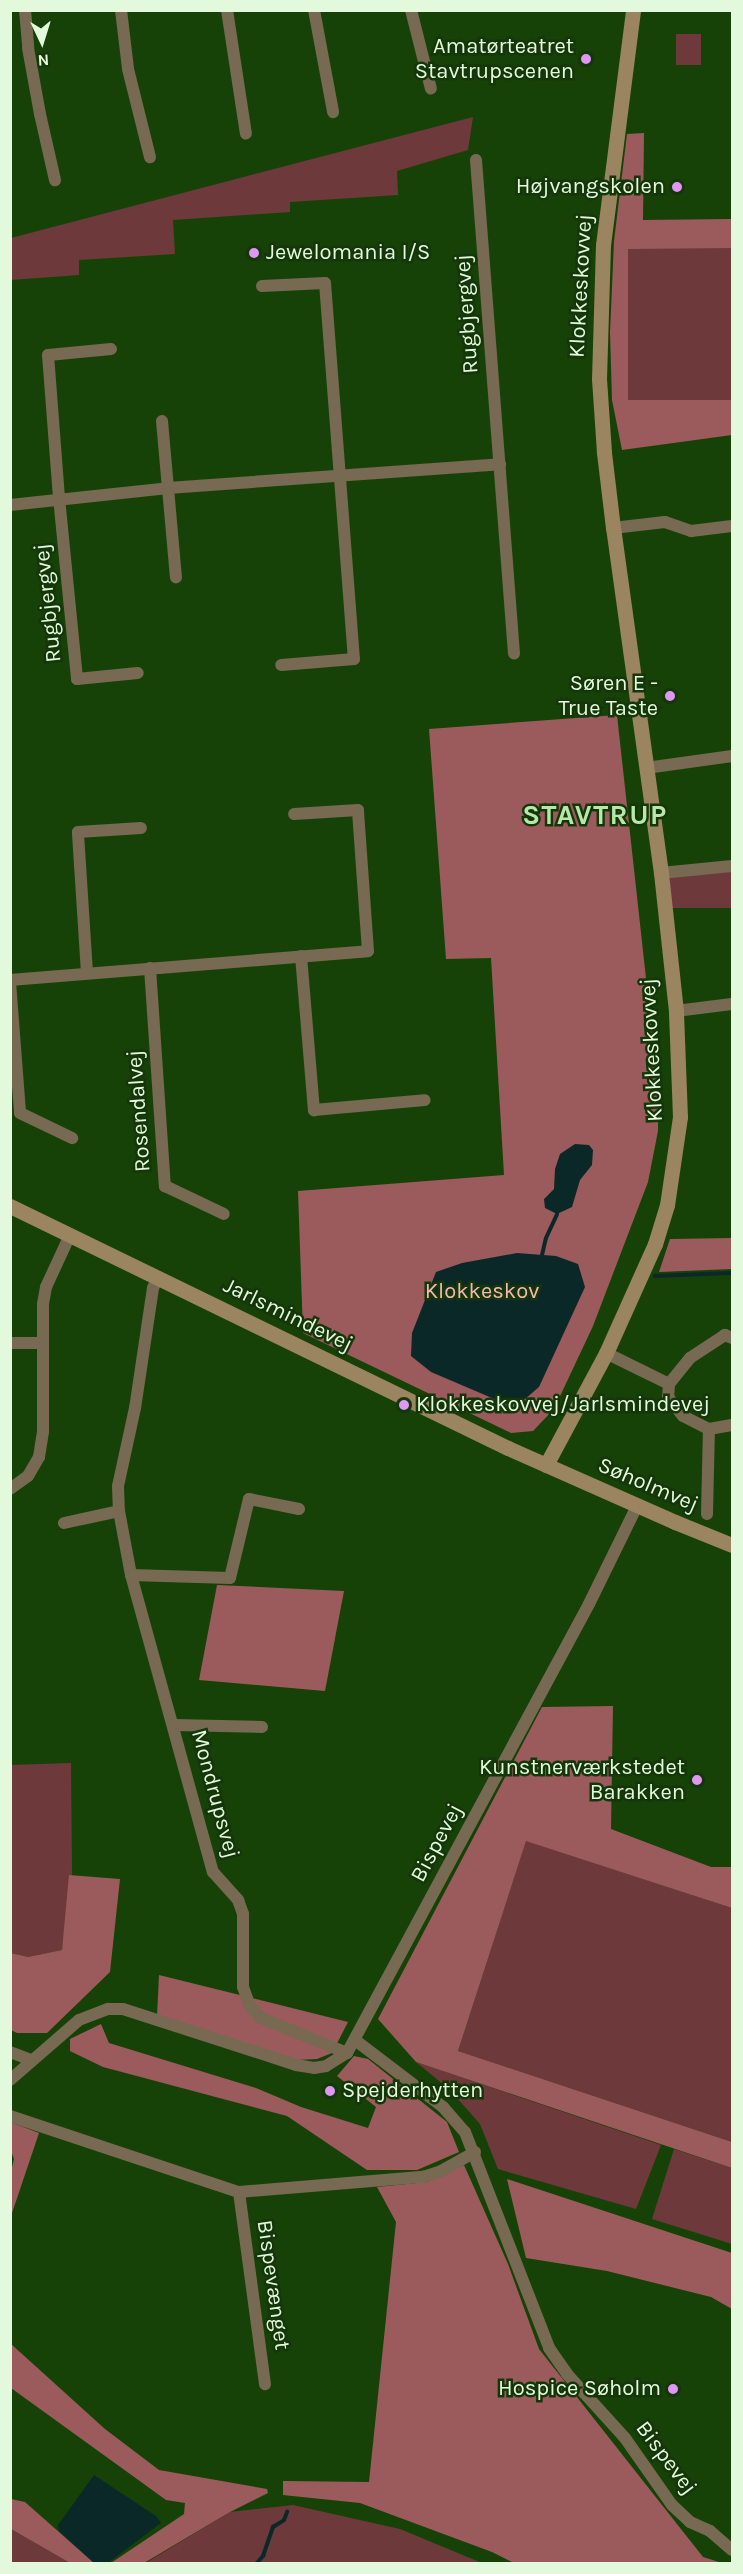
<!DOCTYPE html>
<html>
<head>
<meta charset="utf-8">
<style>
	body { margin:0 }
	#map { position:relative; width:743px; height:2574px; overflow:hidden; background:#174207; font-family:Karla,sans-serif }
	div>[style] { position:absolute }
	.green>* { inset:0; background:#6e393b; transform-origin:0 0 }
	.forest>* { inset:0; background:#9b5b5c }
	.water>* { inset:0; background:#0b2829 }
	.stream>* { height:4px; margin:-2px; padding:0 2px; transform-origin:2px; border-radius:2px; background:#0b2829 }
	.street>* { height:12px; margin:-6px; padding:0 6px; transform-origin:6px; border-radius:6px; background:#776952 }
	.secondary>* { height:15px; margin:-7.5px; padding:0 7.5px; transform-origin:7.5px; border-radius:7.5px; background:#9b8460 }
	.dots>* { width:16px; height:16px; translate:-50% -50%; box-sizing:border-box; border:3px solid #15350a; border-radius:50% }
	span { translate:-50% -50%; white-space:nowrap; text-align:center; line-height:1.15; -webkit-text-stroke:5px #15350a; paint-order:stroke }
	.poi-label { font-size:22px; color:#e2fadb }
	.right { translate:-100% -50%; text-align:right }
	.left { translate:0 -50%; text-align:left }
	.street-label { font-size:22px; color:#e2fadb }
	.park-label { font-size:22px; color:#f4b8b8 }
	.district-label { font-size:28px; color:#b7e8a9; font-weight:700; letter-spacing:1.5px }
	.frame { position:absolute; inset:0; border:12px solid #e2fadb; pointer-events:none }
	.north { position:absolute; left:12px; top:12px; width:60px; height:60px; -webkit-text-stroke:4px #15350a; paint-order:stroke; rotate:176deg; font-size:16px; font-weight:700; line-height:24px; text-align:center; color:#e2fadb }
	.north::after { content:''; display:block; margin:auto; width:21px; height:27px; background:#e2fadb; clip-path:polygon(50% 0,100% 100%,50% 72%,0 100%) }
</style>
</head>
<body>
<div id="map">
	<div class="green">
		<i style="left:701px;top:34px;width:31px;height:25px;rotate:90deg"></i>
		<i style="clip-path:polygon(473px 117px,468px 150px,397px 171px,398px 195px,290px 202px,290px 212px,173px 220px,175px 254px,79px 260px,79px 275px,11px 280px,11px 238px)"></i>
		<i style="left:628px;top:248px;width:104px;height:152px"></i>
		<i style="left:732px;top:872px;width:36px;height:62px;rotate:90deg"></i>
		<i style="clip-path:polygon(71px 1763px,72px 1873px,62px 1950px,28px 1957px,11px 1953px,11px 1765px)"></i>
		<i style="clip-path:polygon(526px 1840px,732px 1908px,732px 2142px,458px 2051px)"></i>
		<i style="clip-path:polygon(416px 2062px,661px 2145px,636px 2209px,498px 2169px,480px 2124px,450px 2090px)"></i>
		<i style="clip-path:polygon(674px 2149px,732px 2168px,732px 2244px,652px 2219px)"></i>
		<i style="clip-path:polygon(293px 2505px,400px 2529px,482px 2563px,144px 2564px,230px 2512px)"></i>
		<i style="clip-path:polygon(11px 2529px,70px 2563px,11px 2563px)"></i>
	</div>
	<div class="forest">
		<i style="clip-path:polygon(644px 133px,643px 220px,732px 219px,732px 248px,628px 249px,628px 400px,732px 400px,732px 435px,622px 450px,612px 400px,610px 333px,614px 241px,627px 134px)"></i>
		<i style="clip-path:polygon(617px 715px,658px 1087px,658px 1131px,648px 1182px,593px 1326px,554px 1409px,533px 1431px,511px 1433px,303px 1333px,298px 1191px,504px 1175px,491px 958px,446px 959px,429px 729px)"></i>
		<i style="clip-path:polygon(732px 1238px,732px 1269px,659px 1272px,670px 1239px)"></i>
		<i style="clip-path:polygon(217px 1585px,344px 1591px,325px 1691px,199px 1680px)"></i>
		<i style="clip-path:polygon(613px 1706px,611px 1829px,711px 1867px,732px 1867px,732px 1908px,526px 1841px,458px 2051px,732px 2142px,732px 2168px,416px 2062px,378px 2019px,542px 1707px)"></i>
		<i style="clip-path:polygon(69px 1875px,120px 1879px,110px 1972px,47px 2033px,17px 2033px,11px 2030px,11px 1953px,28px 1957px,62px 1950px)"></i>
		<i style="clip-path:polygon(159px 1975px,348px 2022px,332px 2053px,317px 2059px,296px 2060px,157px 2017px)"></i>
		<i style="clip-path:polygon(101px 2024px,109px 2043px,256px 2088px,301px 2107px,368px 2128px,376px 2107px,337px 2076px,354px 2056px,368px 2059px,447px 2122px,459px 2152px,417px 2170px,367px 2170px,287px 2116px,103px 2067px,70px 2051px,70px 2039px)"></i>
		<i style="clip-path:polygon(10px 2122px,39px 2133px,11px 2216px,11px 2171px,14px 2159px,11px 2151px)"></i>
		<i style="clip-path:polygon(464px 2165px,508px 2264px,539px 2349px,703px 2557px,722px 2563px,514px 2563px,492px 2552px,360px 2503px,283px 2495px,283px 2481px,369px 2482px,396px 2222px,377px 2187px,427px 2182px)"></i>
		<i style="clip-path:polygon(507px 2179px,732px 2253px,732px 2309px,711px 2297px,607px 2271px,526px 2258px)"></i>
		<i style="clip-path:polygon(11px 2344px,105px 2429px,159px 2470px,267px 2489px,268px 2493px,230px 2512px,144px 2563px,111px 2563px,184px 2514px,185px 2503px,166px 2500px,11px 2388px)"></i>
		<i style="clip-path:polygon(11px 2499px,25px 2502px,94px 2563px,70px 2563px,11px 2529px)"></i>
	</div>
	<div class="water">
		<i style="clip-path:polygon(575px 1144px,589px 1145px,593px 1150px,592px 1165px,580px 1180px,572px 1207px,557px 1214px,545px 1208px,544px 1199px,554px 1189px,555px 1169px,560px 1154px)"></i>
		<i style="clip-path:polygon(517px 1253px,556px 1256px,578px 1264px,585px 1287px,539px 1387px,525px 1399px,499px 1401px,431px 1372px,411px 1356px,412px 1333px,436px 1272px,462px 1263px)"></i>
		<i style="clip-path:polygon(94px 2475px,156px 2516px,161px 2523px,108px 2563px,94px 2563px,59px 2531px,58px 2525px)"></i>
	</div>
	<div class="stream">
		<i style="left:542px;top:1255px;width:17px;rotate:-77deg"></i>
		<i style="left:546px;top:1238px;width:26px;rotate:-65deg"></i>
		<i style="left:655px;top:1276px;width:77px;rotate:-2.2deg"></i>
		<i style="left:256px;top:2564px;width:11px;rotate:-49deg"></i>
		<i style="left:263px;top:2556px;width:31px;rotate:-71deg"></i>
		<i style="left:273px;top:2527px;width:13px;rotate:-32deg"></i>
		<i style="left:284px;top:2520px;width:9px;rotate:-69deg"></i>
	</div>
	<div class="street">
		<i style="left:25px;top:10px;width:38px;rotate:85deg"></i>
		<i style="left:28px;top:48px;width:67px;rotate:79.7deg"></i>
		<i style="left:40px;top:114px;width:68px;rotate:77.2deg"></i>
		<i style="left:121px;top:10px;width:59px;rotate:83.2deg"></i>
		<i style="left:128px;top:69px;width:91px;rotate:76deg"></i>
		<i style="left:227px;top:10px;width:125px;rotate:81.3deg"></i>
		<i style="left:314px;top:10px;width:104px;rotate:79.4deg"></i>
		<i style="left:411px;top:10px;width:81px;rotate:75.8deg"></i>
		<i style="left:476px;top:160px;width:495px;rotate:85.6deg"></i>
		<i style="left:262px;top:286px;width:63px;rotate:-2.7deg"></i>
		<i style="left:325px;top:283px;width:377px;rotate:85.6deg"></i>
		<i style="left:354px;top:659px;width:73px;rotate:175.3deg"></i>
		<i style="left:111px;top:349px;width:63px;rotate:174.6deg"></i>
		<i style="left:48px;top:355px;width:143px;rotate:85.6deg"></i>
		<i style="left:59px;top:498px;width:182px;rotate:84.3deg"></i>
		<i style="left:77px;top:679px;width:61px;rotate:-5.6deg"></i>
		<i style="left:162px;top:421px;width:157px;rotate:84.9deg"></i>
		<i style="left:10px;top:505px;width:159px;rotate:-6.1deg"></i>
		<i style="left:168px;top:488px;width:333px;rotate:-4.1deg"></i>
		<i style="left:613px;top:528px;width:52px;rotate:-6.6deg"></i>
		<i style="left:665px;top:522px;width:28px;rotate:19deg"></i>
		<i style="left:691px;top:531px;width:41px;rotate:-7deg"></i>
		<i style="left:646px;top:768px;width:87px;rotate:-7.9deg"></i>
		<i style="left:661px;top:873px;width:71px;rotate:-5.6deg"></i>
		<i style="left:301px;top:956px;width:155px;rotate:85.2deg"></i>
		<i style="left:314px;top:1110px;width:111px;rotate:-5.1deg"></i>
		<i style="left:150px;top:968px;width:219px;rotate:86.1deg"></i>
		<i style="left:165px;top:1186px;width:65px;rotate:25.4deg"></i>
		<i style="left:87px;top:973px;width:141px;rotate:-93.7deg"></i>
		<i style="left:78px;top:832px;width:63px;rotate:-3.6deg"></i>
		<i style="left:10px;top:980px;width:359px;rotate:-4.6deg"></i>
		<i style="left:368px;top:951px;width:141px;rotate:-94.1deg"></i>
		<i style="left:358px;top:810px;width:64px;rotate:176.4deg"></i>
		<i style="left:10px;top:982px;width:131px;rotate:85.6deg"></i>
		<i style="left:20px;top:1113px;width:58px;rotate:25.7deg"></i>
		<i style="left:676px;top:1011px;width:56px;rotate:-7.1deg"></i>
		<i style="left:158px;top:1278px;width:11px;rotate:117deg"></i>
		<i style="left:153px;top:1288px;width:121px;rotate:98.5deg"></i>
		<i style="left:135px;top:1408px;width:80px;rotate:102.3deg"></i>
		<i style="left:118px;top:1486px;width:25px;rotate:88deg"></i>
		<i style="left:119px;top:1511px;width:65px;rotate:79.4deg"></i>
		<i style="left:131px;top:1575px;width:308px;rotate:74.6deg"></i>
		<i style="left:213px;top:1872px;width:38px;rotate:48deg"></i>
		<i style="left:238px;top:1900px;width:15px;rotate:70deg"></i>
		<i style="left:243px;top:1914px;width:73px;rotate:90deg"></i>
		<i style="left:243px;top:1987px;width:20px;rotate:70deg"></i>
		<i style="left:250px;top:2006px;width:16px;rotate:47deg"></i>
		<i style="left:261px;top:2018px;width:93px;rotate:22.1deg"></i>
		<i style="left:732px;top:1338px;width:8px;rotate:-157deg"></i>
		<i style="left:725px;top:1335px;width:42px;rotate:146.7deg"></i>
		<i style="left:690px;top:1358px;width:33px;rotate:129deg"></i>
		<i style="left:669px;top:1384px;width:13px;rotate:94deg"></i>
		<i style="left:668px;top:1397px;width:24px;rotate:52deg"></i>
		<i style="left:683px;top:1416px;width:29px;rotate:27deg"></i>
		<i style="left:709px;top:1429px;width:23px;rotate:-10deg"></i>
		<i style="left:10px;top:1343px;width:33px"></i>
		<i style="left:606px;top:1353px;width:70px;rotate:26.2deg"></i>
		<i style="left:10px;top:1489px;width:22px;rotate:-36deg"></i>
		<i style="left:28px;top:1476px;width:22px;rotate:-60deg"></i>
		<i style="left:39px;top:1457px;width:25px;rotate:-81deg"></i>
		<i style="left:43px;top:1432px;width:128px;rotate:-90deg"></i>
		<i style="left:43px;top:1304px;width:17px;rotate:-80deg"></i>
		<i style="left:46px;top:1287px;width:57px;rotate:-65.2deg"></i>
		<i style="left:707px;top:1514px;width:85px;rotate:-88.7deg"></i>
		<i style="left:64px;top:1523px;width:56px;rotate:-12.3deg"></i>
		<i style="left:131px;top:1575px;width:99px;rotate:1.7deg"></i>
		<i style="left:230px;top:1578px;width:81px;rotate:-76.5deg"></i>
		<i style="left:249px;top:1499px;width:51px;rotate:11.3deg"></i>
		<i style="left:174px;top:1725px;width:88px;rotate:1.3deg"></i>
		<i style="left:355px;top:2040px;width:111px;rotate:37.3deg"></i>
		<i style="left:443px;top:2107px;width:33px;rotate:49deg"></i>
		<i style="left:465px;top:2132px;width:232px;rotate:68.7deg"></i>
		<i style="left:549px;top:2348px;width:32px;rotate:55deg"></i>
		<i style="left:567px;top:2374px;width:86px;rotate:47.8deg"></i>
		<i style="left:625px;top:2438px;width:82px;rotate:55deg"></i>
		<i style="left:672px;top:2505px;width:25px;rotate:43deg"></i>
		<i style="left:690px;top:2522px;width:22px;rotate:24deg"></i>
		<i style="left:710px;top:2531px;width:29px;rotate:41deg"></i>
		<i style="left:10px;top:2052px;width:22px;rotate:21deg"></i>
		<i style="left:10px;top:2080px;width:91px;rotate:-41deg"></i>
		<i style="left:79px;top:2020px;width:31px;rotate:-21deg"></i>
		<i style="left:108px;top:2009px;width:15px"></i>
		<i style="left:123px;top:2009px;width:182px;rotate:17.9deg"></i>
		<i style="left:296px;top:2065px;width:18px;rotate:9deg"></i>
		<i style="left:314px;top:2068px;width:12px;rotate:-9deg"></i>
		<i style="left:326px;top:2066px;width:25px;rotate:-32deg"></i>
		<i style="left:347px;top:2053px;width:510px;rotate:-61.68deg"></i>
		<i style="left:589px;top:1604px;width:109px;rotate:-63.9deg"></i>
		<i style="left:10px;top:2116px;width:241px;rotate:18.4deg"></i>
		<i style="left:239px;top:2192px;width:185px;rotate:-4.7deg"></i>
		<i style="left:423px;top:2177px;width:19px;rotate:-18deg"></i>
		<i style="left:441px;top:2171px;width:39px;rotate:-29deg"></i>
		<i style="left:239px;top:2192px;width:194px;rotate:82.3deg"></i>
	</div>
	<div class="secondary">
		<i style="left:10px;top:1206px;width:554px;rotate:25.92deg"></i>
		<i style="left:508px;top:1448px;width:183px;rotate:23.9deg"></i>
		<i style="left:675px;top:1522px;width:61px;rotate:22deg"></i>
		<i style="left:546px;top:1465px;width:127px;rotate:-61.8deg"></i>
		<i style="left:606px;top:1353px;width:120px;rotate:-65.8deg"></i>
		<i style="left:655px;top:1244px;width:41px;rotate:-72.9deg"></i>
		<i style="left:667px;top:1205px;width:89px;rotate:-81.6deg"></i>
		<i style="left:680px;top:1117px;width:106px;rotate:-92.2deg"></i>
		<i style="left:676px;top:1011px;width:139px;rotate:-96.2deg"></i>
		<i style="left:661px;top:873px;width:348px;rotate:-97.9deg"></i>
		<i style="left:613px;top:528px;width:77px;rotate:-96.8deg"></i>
		<i style="left:604px;top:452px;width:73px;rotate:-93.9deg"></i>
		<i style="left:599px;top:379px;width:134px;rotate:-88.3deg"></i>
		<i style="left:603px;top:245px;width:237px;rotate:-82.7deg"></i>
	</div>
	<div class="dots">
		<i style="left:586px;top:59px;background:#df98f2"></i>
		<i style="left:677px;top:187px;background:#df98f2"></i>
		<i style="left:254px;top:253px;background:#df98f2"></i>
		<i style="left:670px;top:696px;background:#df98f2"></i>
		<i style="left:404px;top:1405px;background:#df98f2"></i>
		<i style="left:697px;top:1780px;background:#df98f2"></i>
		<i style="left:330px;top:2091px;background:#df98f2"></i>
		<i style="left:673px;top:2389px;background:#df98f2"></i>
	</div>
	<div class="poi-label">
		<span class="right" style="left:574px;top:59px">Amatørteatret<br>Stavtrupscenen</span>
		<span class="right" style="left:665px;top:187px">Højvangskolen</span>
		<span class="left" style="left:266px;top:253px">Jewelomania I/S</span>
		<span class="right" style="left:658px;top:696px">Søren E -<br>True Taste</span>
		<span class="left" style="left:416px;top:1405px">Klokkeskovvej/Jarlsmindevej</span>
		<span class="right" style="left:685px;top:1780px">Kunstnerværkstedet<br>Barakken</span>
		<span class="left" style="left:342px;top:2091px">Spejderhytten</span>
		<span class="right" style="left:661px;top:2389px">Hospice Søholm</span>
	</div>
	<div class="street-label">
		<span style="left:581px;top:286px;rotate:-87deg">Klokkeskovvej</span>
		<span style="left:467px;top:314px;rotate:-94deg">Rugbjergvej</span>
		<span style="left:48px;top:603px;rotate:-96deg">Rugbjergvej</span>
		<span style="left:652px;top:1050px;rotate:-93deg">Klokkeskovvej</span>
		<span style="left:139px;top:1111px;rotate:-94deg">Rosendalvej</span>
		<span style="left:288px;top:1315px;rotate:26deg">Jarlsmindevej</span>
		<span style="left:648px;top:1485px;rotate:23deg">Søholmvej</span>
		<span style="left:215px;top:1794px;rotate:75deg">Mondrupsvej</span>
		<span style="left:437px;top:1843px;rotate:-62deg">Bispevej</span>
		<span style="left:273px;top:2285px;rotate:82deg">Bispevænget</span>
		<span style="left:666px;top:2458px;rotate:53deg">Bispevej</span>
	</div>
	<div class="park-label">
		<span style="left:482px;top:1292px">Klokkeskov</span>
	</div>
	<div class="district-label">
		<span style="left:595px;top:815px">STAVTRUP</span>
	</div>
	<div class="frame"></div>
	<div class="north">N</div>
</div>
</body>
</html>
